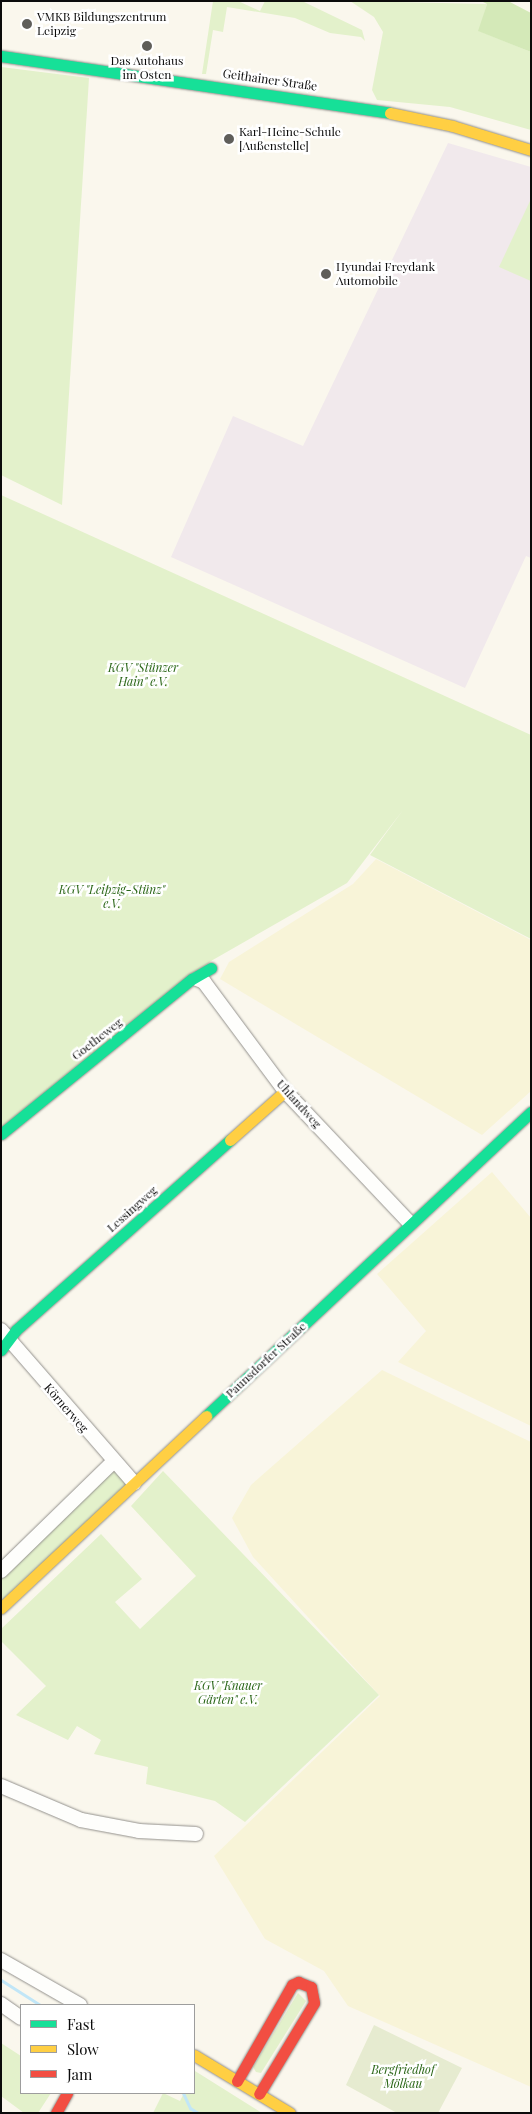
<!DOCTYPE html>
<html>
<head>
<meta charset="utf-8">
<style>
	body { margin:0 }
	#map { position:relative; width:532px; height:2114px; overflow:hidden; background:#faf7ed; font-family:"Playfair Display",serif }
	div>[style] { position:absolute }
	.industrial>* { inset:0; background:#f1e9ec }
	.farmland>* { inset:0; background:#f8f4d8 }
	.green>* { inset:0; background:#e3f1cb }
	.forest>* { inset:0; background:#d4e9b8 }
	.cemetery>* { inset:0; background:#e6ebd0 }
	.stream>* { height:3px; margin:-1.5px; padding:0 1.5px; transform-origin:1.5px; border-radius:1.5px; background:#c1e6f7 }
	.roads { filter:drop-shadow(0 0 1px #93918d) drop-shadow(0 0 1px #93918d) }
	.street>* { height:14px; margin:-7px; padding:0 7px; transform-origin:7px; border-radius:7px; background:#fefefc }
	.fast>* { height:11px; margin:-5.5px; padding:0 5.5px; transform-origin:5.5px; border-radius:5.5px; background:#16e098 }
	.slow>* { height:11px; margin:-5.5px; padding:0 5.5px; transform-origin:5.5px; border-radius:5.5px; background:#ffcf43 }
	.jam>* { height:11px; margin:-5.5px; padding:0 5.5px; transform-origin:5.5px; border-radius:5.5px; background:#f24e42 }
	.dots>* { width:14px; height:14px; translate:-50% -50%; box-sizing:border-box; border:2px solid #fff; border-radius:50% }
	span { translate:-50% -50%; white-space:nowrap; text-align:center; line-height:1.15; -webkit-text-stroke:5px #fff; paint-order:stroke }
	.poi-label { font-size:12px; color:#0b0b0b }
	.left { translate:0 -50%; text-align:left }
	.street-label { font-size:12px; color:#0b0b0b }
	.park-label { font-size:12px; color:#2a6617; font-style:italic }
	.frame { position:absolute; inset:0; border:2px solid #0b0b0b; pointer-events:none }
	.legend { position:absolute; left:20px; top:2004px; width:175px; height:90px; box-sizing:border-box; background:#fff; border:1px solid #9d9d9d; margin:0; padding:6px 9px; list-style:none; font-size:15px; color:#0b0b0b }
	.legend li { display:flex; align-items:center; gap:10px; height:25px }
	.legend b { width:25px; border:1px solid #9d9d9d }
</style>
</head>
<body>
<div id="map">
	<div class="industrial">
		<i style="clip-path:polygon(448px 143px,531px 167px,531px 558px,526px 556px,465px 688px,171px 557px,233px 416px,303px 446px)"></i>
	</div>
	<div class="farmland">
		<i style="clip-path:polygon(376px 859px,531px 940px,531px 1091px,482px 1135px,220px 979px,229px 962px,353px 884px)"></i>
		<i style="clip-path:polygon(492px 1172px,531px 1218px,531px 1426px,398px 1362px,426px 1331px,377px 1274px)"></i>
		<i style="clip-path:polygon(382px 1370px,531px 1442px,531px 2087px,348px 2006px,324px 1971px,265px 1939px,214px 1856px,380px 1696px,253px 1557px,232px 1518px,251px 1485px)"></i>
	</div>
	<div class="green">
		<i style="clip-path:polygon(213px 1px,238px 1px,260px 11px,265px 1px,302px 1px,362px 30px,365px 41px,361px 37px,330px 33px,295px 18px,227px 7px,223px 32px,213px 30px,206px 74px,202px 74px)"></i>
		<i style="clip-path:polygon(350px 1px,487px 4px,479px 31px,531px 52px,531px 130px,450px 107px,377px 100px,372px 90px,383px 32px,374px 17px)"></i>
		<i style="clip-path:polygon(1px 67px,89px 78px,62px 505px,1px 475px)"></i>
		<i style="clip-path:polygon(530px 201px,531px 202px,531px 281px,499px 267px)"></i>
		<i style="clip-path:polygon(1px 495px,531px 735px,531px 939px,370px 855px,403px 810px,347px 883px,211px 961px,1px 1132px)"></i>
		<i style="clip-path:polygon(114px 1461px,134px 1483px,1px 1608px,1px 1571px)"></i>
		<i style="clip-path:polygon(163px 1471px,379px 1695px,245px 1822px,215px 1801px,146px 1784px,148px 1767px,94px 1754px,101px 1740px,77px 1726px,68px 1740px,16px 1715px,46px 1686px,1px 1641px,1px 1629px,101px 1534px,142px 1579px,115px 1602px,140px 1629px,196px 1576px,131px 1506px)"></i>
		<i style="clip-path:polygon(298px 1993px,306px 2001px,261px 2073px,256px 2072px,253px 2067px)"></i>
		<i style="clip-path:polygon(1px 2043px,21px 2056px,21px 2093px,51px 2093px,38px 2113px,24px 2113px,1px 2096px)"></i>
		<i style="clip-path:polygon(195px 2071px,262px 2113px,153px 2113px,163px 2093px,180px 2101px,184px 2093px,194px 2093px)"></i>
	</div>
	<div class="forest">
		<i style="clip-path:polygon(481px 1px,508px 1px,531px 13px,531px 52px,478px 31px,487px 4px)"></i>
	</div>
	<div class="cemetery">
		<i style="clip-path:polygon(374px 2025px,462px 2068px,438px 2113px,397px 2113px,346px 2085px)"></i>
	</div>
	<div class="stream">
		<i style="left:1px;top:1980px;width:46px;rotate:32.7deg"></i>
		<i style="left:183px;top:2093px;width:17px;rotate:65deg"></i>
		<i style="left:190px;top:2108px;width:9px;rotate:32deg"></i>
	</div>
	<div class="roads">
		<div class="street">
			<i style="left:197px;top:979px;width:8px;rotate:23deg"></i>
			<i style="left:204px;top:982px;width:136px;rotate:53.4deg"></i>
			<i style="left:285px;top:1091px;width:182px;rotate:46.6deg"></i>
			<i style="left:1px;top:1330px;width:203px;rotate:49deg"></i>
			<i style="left:1px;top:1571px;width:158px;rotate:-44.2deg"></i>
			<i style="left:1px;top:1786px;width:87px;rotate:23deg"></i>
			<i style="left:81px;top:1820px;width:59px;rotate:10.7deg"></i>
			<i style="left:139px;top:1831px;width:57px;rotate:3deg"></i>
			<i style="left:1px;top:1960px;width:91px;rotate:29.7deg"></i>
			<i style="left:1px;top:2004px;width:24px;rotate:35deg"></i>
		</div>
		<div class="fast">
			<i style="left:1px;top:56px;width:393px;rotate:8.3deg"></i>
			<i style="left:1px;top:1134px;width:246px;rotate:-39.1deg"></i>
			<i style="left:192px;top:979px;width:22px;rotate:-30deg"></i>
			<i style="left:1px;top:1350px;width:25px;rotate:-53deg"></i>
			<i style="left:16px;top:1330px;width:286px;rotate:-41.6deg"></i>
			<i style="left:206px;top:1416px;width:445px;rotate:-43.1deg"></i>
		</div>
		<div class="slow">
			<i style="left:390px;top:113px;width:64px;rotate:11.7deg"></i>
			<i style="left:453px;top:126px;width:82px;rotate:17.1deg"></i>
			<i style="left:230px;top:1140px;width:74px;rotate:-41.7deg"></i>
			<i style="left:1px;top:1608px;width:281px;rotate:-43.1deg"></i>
			<i style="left:194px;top:2055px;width:112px;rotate:31.1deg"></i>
		</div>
		<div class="jam">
			<i style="left:237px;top:2081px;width:111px;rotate:-60.2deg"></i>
			<i style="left:292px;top:1985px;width:7px;rotate:-27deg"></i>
			<i style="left:298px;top:1982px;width:14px;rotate:21deg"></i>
			<i style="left:311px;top:1987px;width:16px;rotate:79deg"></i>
			<i style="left:314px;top:2003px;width:106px;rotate:121.1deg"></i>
			<i style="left:56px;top:2113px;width:23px;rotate:-61deg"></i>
		</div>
	</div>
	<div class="dots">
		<i style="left:27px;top:24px;background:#5f5e5a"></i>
		<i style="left:147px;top:46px;background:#5f5e5a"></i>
		<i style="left:229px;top:139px;background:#5f5e5a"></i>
		<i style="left:326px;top:274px;background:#5f5e5a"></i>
	</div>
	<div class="poi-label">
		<span class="left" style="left:37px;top:24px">VMKB Bildungszentrum<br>Leipzig</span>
		<span style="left:147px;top:68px">Das Autohaus<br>im Osten</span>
		<span class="left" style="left:239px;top:139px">Karl-Heine-Schule<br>[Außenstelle]</span>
		<span class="left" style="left:336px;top:274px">Hyundai Freydank<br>Automobile</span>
	</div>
	<div class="street-label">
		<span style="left:270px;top:80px;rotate:8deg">Geithainer Straße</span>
		<span style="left:97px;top:1039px;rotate:-38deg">Goetheweg</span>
		<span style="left:299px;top:1104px;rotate:48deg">Uhlandweg</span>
		<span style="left:132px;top:1209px;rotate:-42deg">Lessingweg</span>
		<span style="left:266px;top:1360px;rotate:-43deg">Paunsdorfer Straße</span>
		<span style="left:66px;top:1408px;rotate:49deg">Körnerweg</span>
	</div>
	<div class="park-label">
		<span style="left:143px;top:675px">KGV "Stünzer<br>Hain" e.V.</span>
		<span style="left:112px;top:897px">KGV "Leipzig-Stünz"<br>e.V.</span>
		<span style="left:228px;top:1693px">KGV "Knauer<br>Gärten" e.V.</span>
		<span style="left:403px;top:2077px">Bergfriedhof<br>Mölkau</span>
	</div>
	<div class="frame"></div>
	<ul class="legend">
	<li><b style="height:6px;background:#16e098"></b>Fast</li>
	<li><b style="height:6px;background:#ffcf43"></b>Slow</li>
	<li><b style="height:6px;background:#f24e42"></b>Jam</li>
	</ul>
</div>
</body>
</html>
